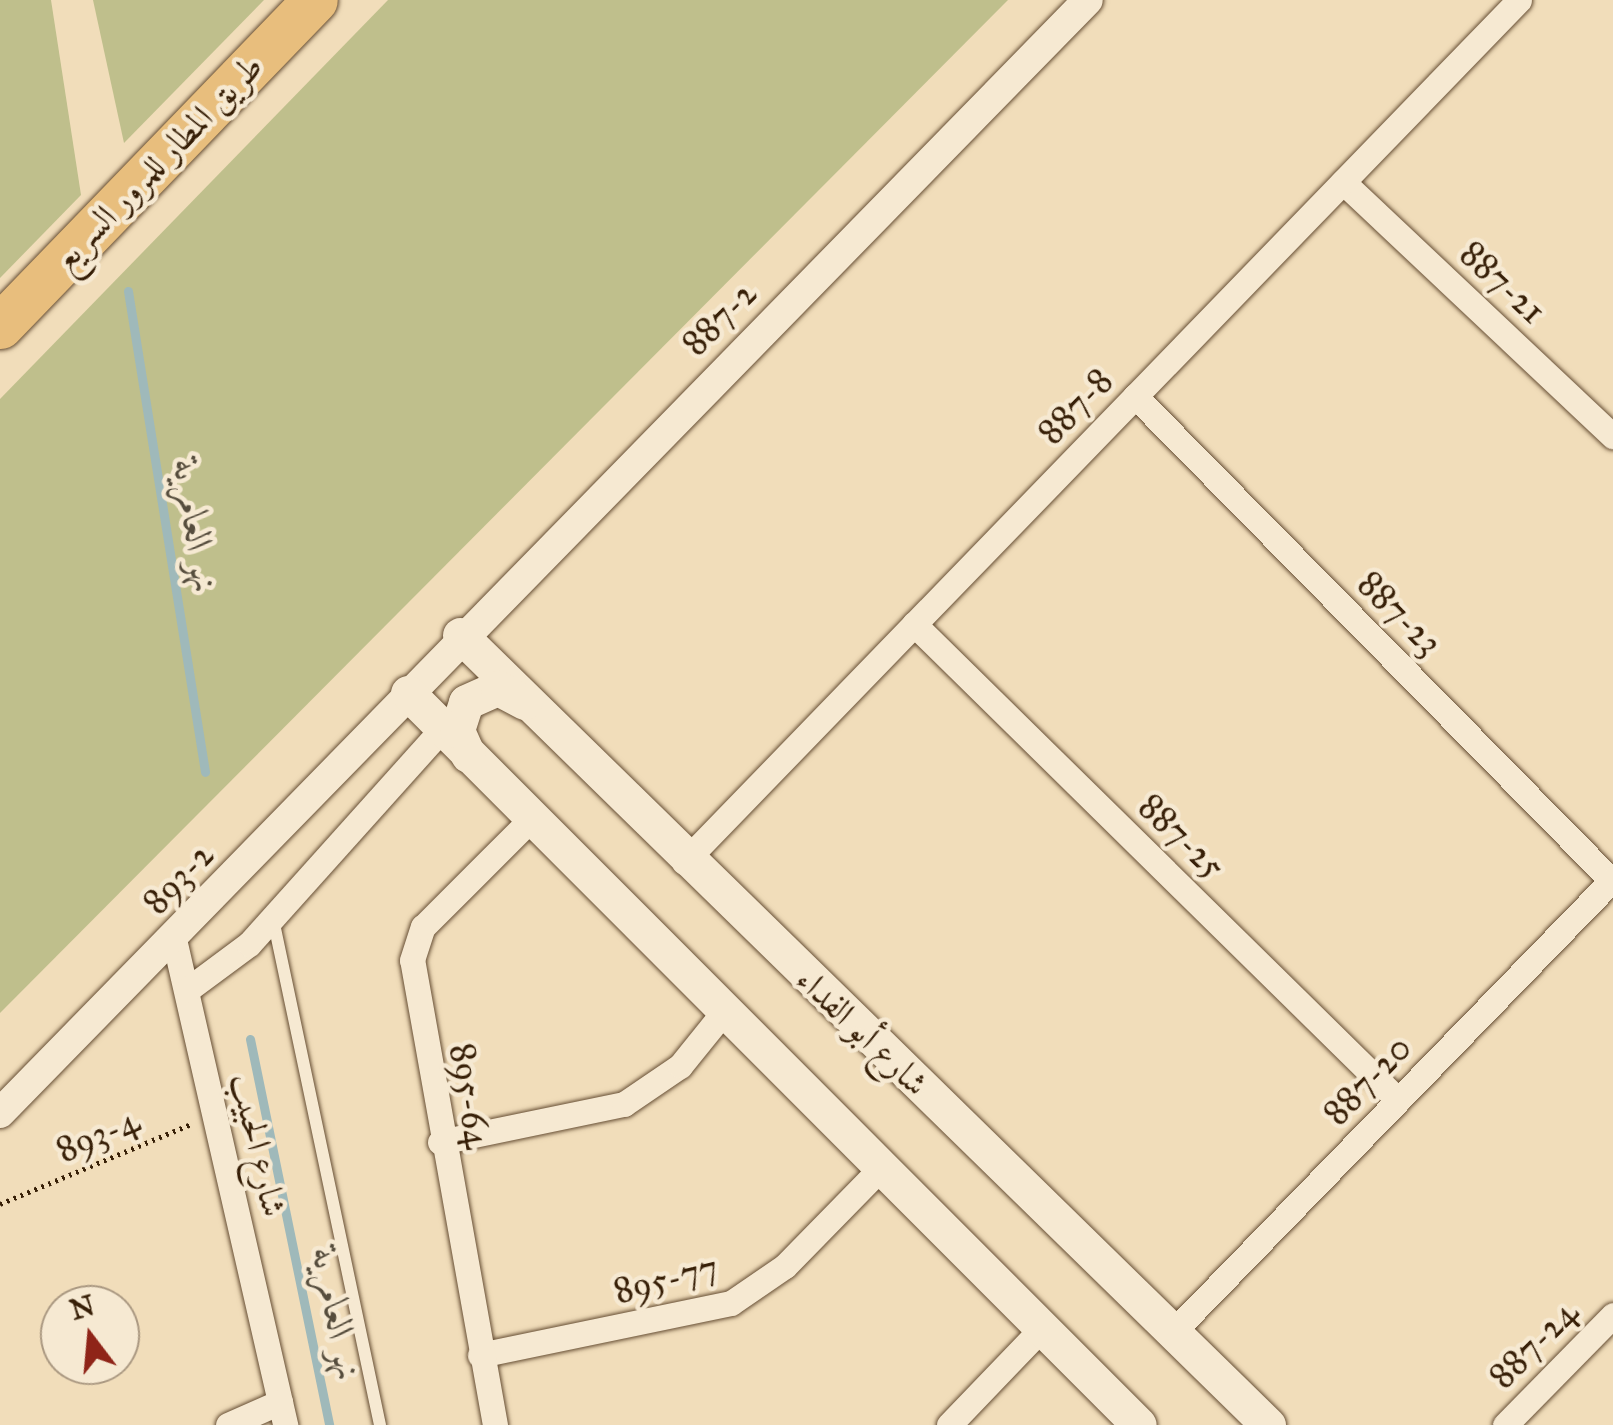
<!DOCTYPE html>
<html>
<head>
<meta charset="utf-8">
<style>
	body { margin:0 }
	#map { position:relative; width:1613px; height:1425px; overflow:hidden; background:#f1ddba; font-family:"IM FELL Great Primer",Amiri,serif }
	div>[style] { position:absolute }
	.green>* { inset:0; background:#bfbf8c }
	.stream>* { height:9px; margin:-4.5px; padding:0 4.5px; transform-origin:4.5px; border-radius:4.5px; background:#9fb9ba }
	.path>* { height:5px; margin-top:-2.5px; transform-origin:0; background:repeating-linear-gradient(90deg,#371f07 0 2.5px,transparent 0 7.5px) }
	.roads { filter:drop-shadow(0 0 2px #664e34) drop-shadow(0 0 2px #664e34) }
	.service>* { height:12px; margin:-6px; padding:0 6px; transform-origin:6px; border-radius:6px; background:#f6e9d2 }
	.minor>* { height:25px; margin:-12.5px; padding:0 12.5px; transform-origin:12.5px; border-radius:12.5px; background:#f6e9d2 }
	.tertiary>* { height:30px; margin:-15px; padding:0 15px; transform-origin:15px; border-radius:15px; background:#f6e9d2 }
	.secondary>* { height:35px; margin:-17.5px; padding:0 17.5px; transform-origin:17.5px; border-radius:17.5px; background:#f6e9d2 }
	.motorway>* { height:45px; margin:-22.5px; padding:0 22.5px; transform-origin:22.5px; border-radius:22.5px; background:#e8be7d }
	span { translate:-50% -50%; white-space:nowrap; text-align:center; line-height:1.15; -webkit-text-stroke:9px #f6e9d2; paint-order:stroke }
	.street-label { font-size:35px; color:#371f07 }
	.water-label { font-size:38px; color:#564d3d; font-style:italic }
	.north { position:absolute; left:40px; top:1285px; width:100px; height:100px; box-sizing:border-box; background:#f6e9d2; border:2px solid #aa9881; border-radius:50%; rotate:344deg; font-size:28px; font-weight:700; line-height:40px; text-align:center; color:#371f07 }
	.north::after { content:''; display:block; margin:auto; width:35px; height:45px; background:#8f2418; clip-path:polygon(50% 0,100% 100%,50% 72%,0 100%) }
</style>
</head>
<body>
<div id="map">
	<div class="green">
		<i style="clip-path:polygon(0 0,51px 0,81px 195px,0 278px)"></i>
		<i style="clip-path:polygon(93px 0,264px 0,124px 143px)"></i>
		<i style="clip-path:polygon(388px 0,1008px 0,0 1013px,0 399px)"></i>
	</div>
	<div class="stream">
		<i style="left:128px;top:291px;width:487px;rotate:80.9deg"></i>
		<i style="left:250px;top:1039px;width:394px;rotate:78.4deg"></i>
	</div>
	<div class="path">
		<i style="left:0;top:1204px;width:207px;rotate:-22.7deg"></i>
	</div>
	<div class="roads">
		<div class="service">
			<i style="left:273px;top:919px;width:517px;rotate:78.06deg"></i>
		</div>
		<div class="minor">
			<i style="left:1343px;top:182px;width:371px;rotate:43.3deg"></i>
			<i style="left:1135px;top:396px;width:680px;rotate:45.48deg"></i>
			<i style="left:914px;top:624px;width:679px;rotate:44.52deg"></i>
			<i style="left:684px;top:862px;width:1200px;rotate:-45.91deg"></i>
			<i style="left:174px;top:939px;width:499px;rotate:77.1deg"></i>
			<i style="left:187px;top:990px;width:77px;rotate:-36.6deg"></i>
			<i style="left:249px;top:944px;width:289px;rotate:-48.1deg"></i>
			<i style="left:440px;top:1142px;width:188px;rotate:-11.7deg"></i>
			<i style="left:624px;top:1104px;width:68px;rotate:-34.2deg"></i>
			<i style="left:680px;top:1066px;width:67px;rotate:-51.1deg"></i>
			<i style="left:1174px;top:1331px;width:630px;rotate:-45.84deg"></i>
			<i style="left:480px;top:1355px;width:256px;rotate:-11.7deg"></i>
			<i style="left:731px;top:1303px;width:65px;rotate:-34.4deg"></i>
			<i style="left:785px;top:1266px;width:137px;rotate:-45.6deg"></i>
			<i style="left:228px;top:1425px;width:57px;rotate:-23.9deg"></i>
			<i style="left:495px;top:1425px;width:472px;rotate:-100.1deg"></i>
			<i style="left:412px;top:960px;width:35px;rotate:-72deg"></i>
			<i style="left:423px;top:927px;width:151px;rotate:-45deg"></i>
			<i style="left:949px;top:1425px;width:134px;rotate:-46.2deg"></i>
			<i style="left:1505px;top:1425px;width:154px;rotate:-45.5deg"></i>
		</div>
		<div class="tertiary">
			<i style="left:0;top:1113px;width:1556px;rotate:-45.65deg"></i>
		</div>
		<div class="secondary">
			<i style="left:460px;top:635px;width:1130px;rotate:44.35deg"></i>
			<i style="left:408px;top:693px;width:1034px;rotate:45.04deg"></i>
			<i style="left:468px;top:755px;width:27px;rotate:-114deg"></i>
			<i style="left:457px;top:730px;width:29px;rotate:-72deg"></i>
			<i style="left:466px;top:702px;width:35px;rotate:-24deg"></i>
			<i style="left:498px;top:688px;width:30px;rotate:28deg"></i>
		</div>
		<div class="motorway">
			<i style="left:0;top:326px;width:453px;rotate:-46deg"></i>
		</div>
	</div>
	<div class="street-label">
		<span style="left:158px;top:163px;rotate:-46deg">طريق المطار للمرور السريع</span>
		<span style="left:1502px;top:283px;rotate:43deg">887-21</span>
		<span style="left:720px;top:319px;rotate:-45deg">887-2</span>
		<span style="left:1076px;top:407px;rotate:-46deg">887-8</span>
		<span style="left:1399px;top:614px;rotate:45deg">887-23</span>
		<span style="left:1181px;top:837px;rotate:44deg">887-25</span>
		<span style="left:179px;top:879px;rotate:-46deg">893-2</span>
		<span style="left:862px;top:1032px;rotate:44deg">شارع أبو الفداء</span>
		<span style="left:1368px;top:1081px;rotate:-46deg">887-20</span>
		<span style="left:469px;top:1096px;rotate:81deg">895-64</span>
		<span style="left:98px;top:1136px;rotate:-23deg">893-4</span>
		<span style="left:258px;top:1145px;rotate:77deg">شارع الحبيب</span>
		<span style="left:666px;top:1280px;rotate:-14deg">895-77</span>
		<span style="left:1534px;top:1345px;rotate:-45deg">887-24</span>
	</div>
	<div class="water-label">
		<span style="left:196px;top:526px;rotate:81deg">نهر العامرية</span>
		<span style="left:337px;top:1314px;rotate:79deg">نهر العامرية</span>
	</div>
	<div class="north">N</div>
</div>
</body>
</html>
